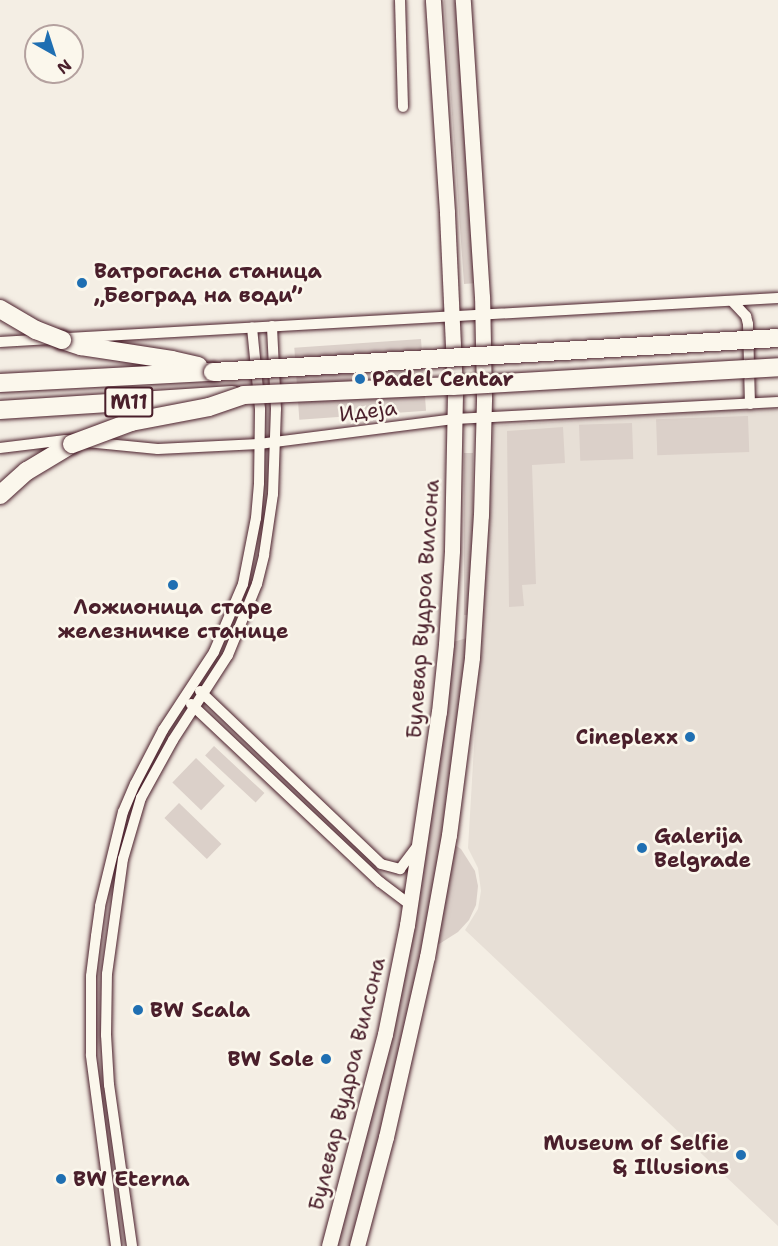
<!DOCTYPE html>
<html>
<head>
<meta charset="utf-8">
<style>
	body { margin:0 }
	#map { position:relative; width:778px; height:1246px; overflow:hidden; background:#f4eee4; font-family:"Shantell Sans",sans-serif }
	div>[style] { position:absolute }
	.built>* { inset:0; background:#e7dfd6 }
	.green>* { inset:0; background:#dbd0c9; transform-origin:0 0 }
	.roads { filter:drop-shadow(0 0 2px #4a1f2b) drop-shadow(0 0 2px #4a1f2b) }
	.minor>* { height:10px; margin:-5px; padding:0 5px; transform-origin:5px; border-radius:5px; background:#fbf7ec }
	.secondary>* { height:15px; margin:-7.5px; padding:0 7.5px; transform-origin:7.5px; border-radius:7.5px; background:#fbf7ec }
	.trunk>* { height:18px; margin:-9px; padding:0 9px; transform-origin:9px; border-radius:9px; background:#fbf7ec }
	.bridges { filter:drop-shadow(0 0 2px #4a1f2b) drop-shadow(0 0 2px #4a1f2b) }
	.trunk-bridge>* { height:18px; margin:-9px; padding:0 9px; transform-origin:9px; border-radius:9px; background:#fbf7ec }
	.dots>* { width:16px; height:16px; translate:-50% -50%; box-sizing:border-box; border:3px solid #fbf7ec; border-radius:50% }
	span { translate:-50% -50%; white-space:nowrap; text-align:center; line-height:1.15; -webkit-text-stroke:5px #fbf7ec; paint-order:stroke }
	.shield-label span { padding:2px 4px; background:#fbf7ec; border:2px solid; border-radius:4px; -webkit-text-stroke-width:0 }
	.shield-label { font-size:20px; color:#4a1f2b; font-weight:700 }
	.poi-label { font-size:21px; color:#4a1f2b; font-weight:700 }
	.left { translate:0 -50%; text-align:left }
	.right { translate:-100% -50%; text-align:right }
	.street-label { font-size:21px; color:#4a1f2b }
	.north { position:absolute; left:24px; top:24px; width:60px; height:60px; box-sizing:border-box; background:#fbf7ec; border:2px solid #b4a19f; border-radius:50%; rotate:141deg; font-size:16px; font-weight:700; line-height:24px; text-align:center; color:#4a1f2b }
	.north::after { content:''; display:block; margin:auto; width:21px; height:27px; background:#1f6fb2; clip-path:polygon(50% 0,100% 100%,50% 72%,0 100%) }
</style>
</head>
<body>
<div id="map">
	<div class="built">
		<i style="clip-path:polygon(778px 407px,778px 1226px,465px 930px,478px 909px,481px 891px,478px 868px,468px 848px,493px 426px)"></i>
	</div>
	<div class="green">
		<i style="clip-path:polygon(444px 0,455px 0,477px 283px,464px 284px)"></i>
		<i style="left:421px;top:339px;width:72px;height:127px;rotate:86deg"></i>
		<i style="left:748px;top:416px;width:36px;height:92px;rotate:88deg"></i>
		<i style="left:632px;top:423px;width:36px;height:53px;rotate:88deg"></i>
		<i style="clip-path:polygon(563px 427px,565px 463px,532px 465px,536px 584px,522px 585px,524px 606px,509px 607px,507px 431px)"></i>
		<i style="left:464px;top:453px;width:9px;height:162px"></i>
		<i style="clip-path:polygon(474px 636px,449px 835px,357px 1246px,329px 1246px,385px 1034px,446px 644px)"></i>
		<i style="left:214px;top:746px;width:69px;height:13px;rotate:43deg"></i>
		<i style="left:196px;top:758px;width:40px;height:34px;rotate:44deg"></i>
		<i style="left:179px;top:803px;width:59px;height:21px;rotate:44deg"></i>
		<i style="clip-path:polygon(453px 844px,461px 849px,475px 871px,478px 886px,476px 905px,469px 920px,458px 932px,436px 946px)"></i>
	</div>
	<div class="roads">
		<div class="minor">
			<i style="left:400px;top:0;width:107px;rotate:88.4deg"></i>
			<i style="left:732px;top:301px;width:21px;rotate:47deg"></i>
			<i style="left:746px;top:316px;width:8px;rotate:76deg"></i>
			<i style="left:748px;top:324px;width:80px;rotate:88.6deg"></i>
			<i style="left:68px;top:338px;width:711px;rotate:-3.22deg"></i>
			<i style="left:0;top:342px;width:50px;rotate:-3.4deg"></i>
			<i style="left:0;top:448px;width:66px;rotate:-6.9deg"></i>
			<i style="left:66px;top:440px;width:92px;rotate:5.6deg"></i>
			<i style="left:158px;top:449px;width:101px;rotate:-2.8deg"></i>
			<i style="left:259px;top:444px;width:198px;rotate:-7.3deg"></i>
			<i style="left:455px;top:419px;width:323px;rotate:-3deg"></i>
			<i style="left:200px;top:691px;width:250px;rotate:43.7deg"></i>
			<i style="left:381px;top:864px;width:20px;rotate:15deg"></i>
			<i style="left:400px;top:869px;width:26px;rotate:-53deg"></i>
			<i style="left:191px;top:704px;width:260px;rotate:43.3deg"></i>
			<i style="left:380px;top:882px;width:39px;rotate:37deg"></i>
			<i style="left:116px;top:1246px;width:193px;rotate:-97.5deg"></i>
			<i style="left:91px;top:1055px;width:79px;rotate:-90deg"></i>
			<i style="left:91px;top:976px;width:40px;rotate:-82.9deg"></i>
			<i style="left:96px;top:936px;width:30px;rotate:-82deg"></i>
			<i style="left:100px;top:906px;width:97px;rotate:-76.3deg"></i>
			<i style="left:123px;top:812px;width:30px;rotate:-67deg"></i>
			<i style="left:135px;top:784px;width:61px;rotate:-62.6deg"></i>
			<i style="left:163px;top:730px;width:93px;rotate:-56.8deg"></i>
			<i style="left:214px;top:652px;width:74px;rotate:-66.9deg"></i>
			<i style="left:243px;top:584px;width:67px;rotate:-78.9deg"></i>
			<i style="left:256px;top:518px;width:35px;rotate:-85deg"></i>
			<i style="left:259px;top:483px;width:74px;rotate:-89.2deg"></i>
			<i style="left:260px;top:409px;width:82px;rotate:-95.6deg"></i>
			<i style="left:132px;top:1246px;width:163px;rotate:-98.1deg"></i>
			<i style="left:109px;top:1085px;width:50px;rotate:-93.4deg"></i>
			<i style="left:106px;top:1035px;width:61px;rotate:-89.1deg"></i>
			<i style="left:107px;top:974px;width:116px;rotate:-82.1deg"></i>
			<i style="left:123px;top:859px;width:64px;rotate:-73.6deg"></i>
			<i style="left:141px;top:798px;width:66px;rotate:-61.1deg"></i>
			<i style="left:173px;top:740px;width:101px;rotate:-57.1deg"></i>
			<i style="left:228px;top:655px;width:77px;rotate:-67.8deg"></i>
			<i style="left:257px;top:584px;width:30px;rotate:-76deg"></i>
			<i style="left:264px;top:555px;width:62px;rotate:-81.6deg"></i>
			<i style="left:273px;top:494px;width:85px;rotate:-88deg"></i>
			<i style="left:276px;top:409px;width:83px;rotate:-92.8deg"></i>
		</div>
		<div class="secondary">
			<i style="left:329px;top:1246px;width:219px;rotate:-75.2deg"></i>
			<i style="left:385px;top:1034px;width:111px;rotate:-78.6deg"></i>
			<i style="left:407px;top:925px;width:215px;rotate:-81.5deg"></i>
			<i style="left:439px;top:712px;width:68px;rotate:-84.1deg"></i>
			<i style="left:446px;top:644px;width:94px;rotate:-86.3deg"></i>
			<i style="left:452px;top:550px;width:160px;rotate:-88.9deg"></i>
			<i style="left:455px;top:390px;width:178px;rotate:-92.6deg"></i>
			<i style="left:447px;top:212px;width:212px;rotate:-93.8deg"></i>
			<i style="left:357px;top:1246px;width:113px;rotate:-75.1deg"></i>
			<i style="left:386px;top:1137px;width:185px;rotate:-77.2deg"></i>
			<i style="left:427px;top:957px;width:124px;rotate:-79.8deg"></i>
			<i style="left:449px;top:835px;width:179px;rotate:-82.6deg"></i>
			<i style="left:472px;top:657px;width:142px;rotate:-86.4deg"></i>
			<i style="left:481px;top:515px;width:118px;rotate:-88.5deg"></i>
			<i style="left:484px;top:397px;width:100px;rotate:-91.1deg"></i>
			<i style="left:482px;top:297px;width:298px;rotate:-93.7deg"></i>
		</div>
		<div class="trunk">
			<i style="left:62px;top:340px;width:20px;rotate:18deg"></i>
			<i style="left:81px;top:346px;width:92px;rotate:8.7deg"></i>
			<i style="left:172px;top:360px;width:27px;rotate:13deg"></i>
			<i style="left:0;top:383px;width:213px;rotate:-3deg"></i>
			<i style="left:0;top:410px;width:233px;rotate:-3.7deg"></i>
			<i style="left:0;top:495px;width:36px;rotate:-42deg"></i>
			<i style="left:27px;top:471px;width:52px;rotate:-31deg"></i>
		</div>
	</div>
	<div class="bridges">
		<div class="trunk-bridge">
			<i style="left:0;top:309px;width:42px;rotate:30.3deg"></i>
			<i style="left:36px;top:330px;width:28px;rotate:21deg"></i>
			<i style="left:213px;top:372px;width:566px;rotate:-3.44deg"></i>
			<i style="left:72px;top:444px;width:63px;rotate:-20.4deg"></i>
			<i style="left:131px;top:422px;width:79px;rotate:-10.9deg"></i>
			<i style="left:209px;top:407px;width:37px;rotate:-19deg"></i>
			<i style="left:244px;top:395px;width:209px;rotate:-2.5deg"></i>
			<i style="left:453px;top:386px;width:326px;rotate:-3.3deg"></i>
		</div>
	</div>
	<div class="dots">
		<i style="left:82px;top:283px;background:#1f6fb2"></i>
		<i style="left:360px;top:379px;background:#1f6fb2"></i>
		<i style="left:173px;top:585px;background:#1f6fb2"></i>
		<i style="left:690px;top:737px;background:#1f6fb2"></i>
		<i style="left:642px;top:848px;background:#1f6fb2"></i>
		<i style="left:138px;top:1010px;background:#1f6fb2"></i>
		<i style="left:326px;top:1059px;background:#1f6fb2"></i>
		<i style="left:741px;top:1155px;background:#1f6fb2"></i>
		<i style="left:61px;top:1179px;background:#1f6fb2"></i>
	</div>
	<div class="shield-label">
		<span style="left:129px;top:402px">M11</span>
	</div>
	<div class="poi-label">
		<span class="left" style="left:94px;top:283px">Ватрогасна станица<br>„Београд на води”</span>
		<span class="left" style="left:372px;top:379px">Padel Centar</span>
		<span style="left:173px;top:619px">Ложионица старе<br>железничке станице</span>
		<span class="right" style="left:678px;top:737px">Cineplexx</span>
		<span class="left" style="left:654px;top:848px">Galerija<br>Belgrade</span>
		<span class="left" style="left:150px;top:1010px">BW Scala</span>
		<span class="right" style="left:314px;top:1059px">BW Sole</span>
		<span class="right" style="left:729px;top:1155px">Museum of Selfie<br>&amp; Illusions</span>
		<span class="left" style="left:73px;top:1179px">BW Eterna</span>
	</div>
	<div class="street-label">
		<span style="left:368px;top:411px;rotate:-7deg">Идеја</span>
		<span style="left:423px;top:609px;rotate:-86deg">Булевар Вудроа Вилсона</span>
		<span style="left:347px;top:1084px;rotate:-76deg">Булевар Вудроа Вилсона</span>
	</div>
	<div class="north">N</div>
</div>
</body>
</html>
